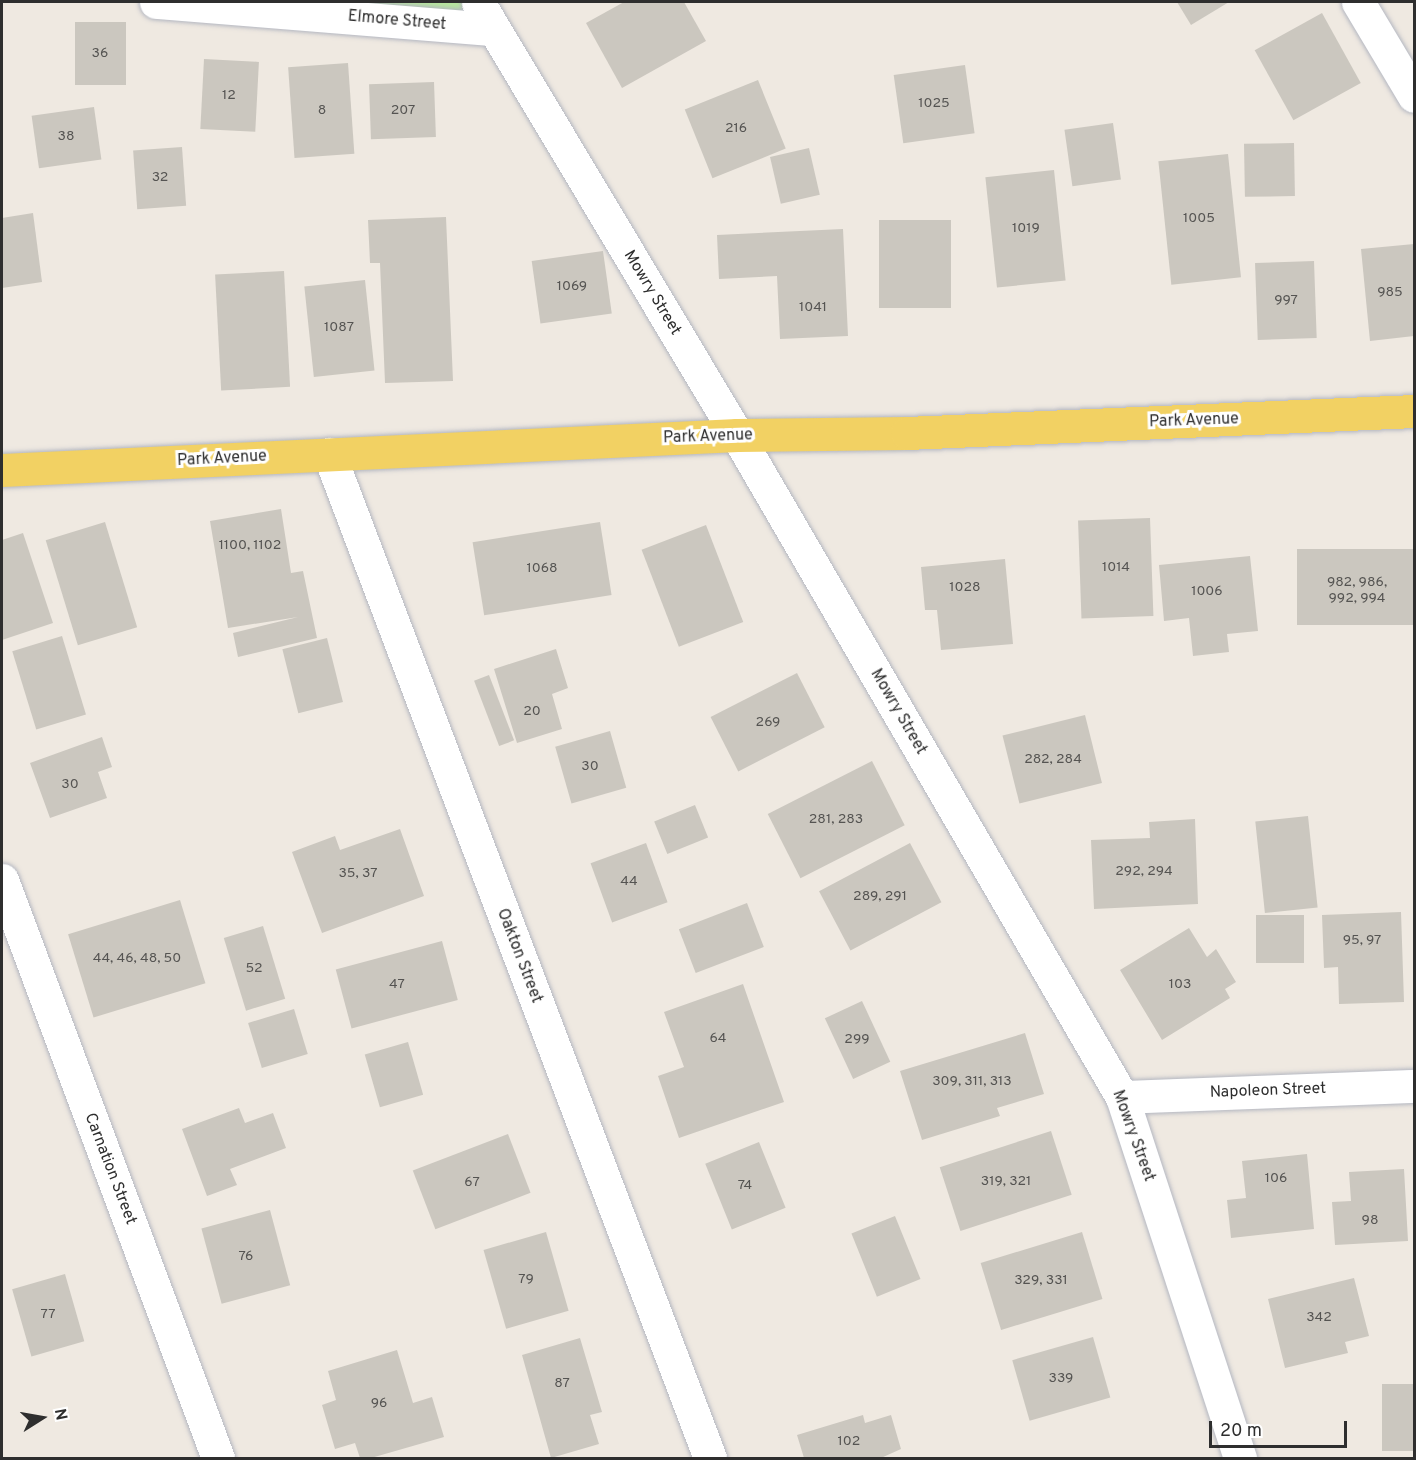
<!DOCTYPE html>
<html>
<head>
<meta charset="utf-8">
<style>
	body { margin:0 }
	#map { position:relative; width:1416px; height:1460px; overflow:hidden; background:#efe9e1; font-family:Overpass,sans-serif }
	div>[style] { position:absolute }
	.green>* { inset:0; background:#b6e59e }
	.building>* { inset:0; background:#cbc7bf; transform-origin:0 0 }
	.roads { filter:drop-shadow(0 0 2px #b4b7c1) drop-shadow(0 0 2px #b4b7c1) }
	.minor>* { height:33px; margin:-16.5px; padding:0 16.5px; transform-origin:16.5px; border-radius:16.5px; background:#fff }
	.tertiary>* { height:33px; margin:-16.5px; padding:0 16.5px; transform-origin:16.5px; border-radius:16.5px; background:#fff }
	.primary>* { height:33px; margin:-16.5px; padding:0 16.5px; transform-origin:16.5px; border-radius:16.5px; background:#f2d163 }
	span { translate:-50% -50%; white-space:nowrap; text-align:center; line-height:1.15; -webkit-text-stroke:6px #fff; paint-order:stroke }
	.number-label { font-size:14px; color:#555452 }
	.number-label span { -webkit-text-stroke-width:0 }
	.street-label { font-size:16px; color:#2e2e2e }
	.frame { position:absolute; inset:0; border:3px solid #2e2e2e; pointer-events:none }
	.north { position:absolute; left:12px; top:1388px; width:60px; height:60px; -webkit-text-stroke:4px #fff; paint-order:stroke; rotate:79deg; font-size:16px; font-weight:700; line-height:24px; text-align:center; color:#2e2e2e }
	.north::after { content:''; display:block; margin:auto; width:21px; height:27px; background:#2e2e2e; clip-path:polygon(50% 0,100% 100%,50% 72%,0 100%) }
	.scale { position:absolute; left:1209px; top:1421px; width:138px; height:27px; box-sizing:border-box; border:3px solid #2e2e2e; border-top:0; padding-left:8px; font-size:18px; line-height:21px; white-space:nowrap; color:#2e2e2e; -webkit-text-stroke:4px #fff; paint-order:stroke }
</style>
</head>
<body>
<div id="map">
	<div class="green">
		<i style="clip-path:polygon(275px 2px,495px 2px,506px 18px)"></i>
	</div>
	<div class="building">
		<i style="clip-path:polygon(624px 2px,684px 2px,706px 41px,622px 88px,586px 23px)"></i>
		<i style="clip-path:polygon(1177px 2px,1229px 2px,1191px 25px)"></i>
		<i style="left:1322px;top:13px;width:80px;height:77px;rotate:61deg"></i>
		<i style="left:75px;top:22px;width:51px;height:63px"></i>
		<i style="left:204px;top:59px;width:55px;height:70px;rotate:3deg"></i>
		<i style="left:348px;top:63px;width:91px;height:60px;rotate:86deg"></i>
		<i style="left:965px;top:65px;width:69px;height:72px;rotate:82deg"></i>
		<i style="left:758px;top:80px;width:74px;height:79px;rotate:68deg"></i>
		<i style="left:434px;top:82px;width:55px;height:65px;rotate:88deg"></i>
		<i style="left:94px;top:107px;width:53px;height:63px;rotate:82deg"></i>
		<i style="left:1113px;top:123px;width:57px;height:49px;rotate:82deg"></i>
		<i style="left:1294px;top:143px;width:53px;height:50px;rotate:89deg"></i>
		<i style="left:182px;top:147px;width:59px;height:49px;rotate:86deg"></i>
		<i style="left:809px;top:148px;width:48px;height:40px;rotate:77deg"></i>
		<i style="left:1228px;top:154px;width:124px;height:70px;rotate:84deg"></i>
		<i style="left:1054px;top:170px;width:111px;height:69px;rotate:84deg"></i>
		<i style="clip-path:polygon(33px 213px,42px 282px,2px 288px,2px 218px)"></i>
		<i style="clip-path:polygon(446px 217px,453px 381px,385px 383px,380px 263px,370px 263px,368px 220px)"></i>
		<i style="left:951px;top:220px;width:88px;height:72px;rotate:90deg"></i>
		<i style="clip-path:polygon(843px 229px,848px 336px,780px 339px,777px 276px,719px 279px,717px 235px)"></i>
		<i style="clip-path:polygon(1414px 244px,1414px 336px,1370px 341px,1361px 249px)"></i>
		<i style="left:603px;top:251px;width:63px;height:72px;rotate:82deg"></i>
		<i style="left:1314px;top:261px;width:77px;height:59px;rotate:88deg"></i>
		<i style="left:284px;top:271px;width:116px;height:69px;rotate:87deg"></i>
		<i style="left:365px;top:280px;width:91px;height:61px;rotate:84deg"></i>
		<i style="clip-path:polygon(281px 509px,291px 573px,303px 571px,317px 638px,238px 657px,233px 633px,298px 617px,228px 628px,210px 521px)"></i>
		<i style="left:1150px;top:518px;width:98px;height:72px;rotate:88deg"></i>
		<i style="left:105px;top:522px;width:110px;height:62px;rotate:73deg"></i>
		<i style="left:600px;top:522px;width:74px;height:129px;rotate:81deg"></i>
		<i style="left:706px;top:525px;width:104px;height:69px;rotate:69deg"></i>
		<i style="clip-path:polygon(23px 533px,53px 623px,2px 640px,2px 540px)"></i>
		<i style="left:1414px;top:549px;width:76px;height:117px;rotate:90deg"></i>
		<i style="clip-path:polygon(1250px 556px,1258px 631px,1227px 634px,1229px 652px,1193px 656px,1189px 618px,1164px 621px,1159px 565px)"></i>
		<i style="clip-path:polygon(1005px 559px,1013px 644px,941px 650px,937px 610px,925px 610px,921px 567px)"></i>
		<i style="left:62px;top:636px;width:82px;height:52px;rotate:73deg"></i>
		<i style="left:327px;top:638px;width:66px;height:46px;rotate:76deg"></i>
		<i style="clip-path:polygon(556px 649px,568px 688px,552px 694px,562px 729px,517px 743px,494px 669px)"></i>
		<i style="left:797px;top:673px;width:61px;height:97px;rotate:63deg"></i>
		<i style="left:489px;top:675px;width:70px;height:16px;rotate:69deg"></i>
		<i style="left:1085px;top:715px;width:70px;height:85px;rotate:76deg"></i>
		<i style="left:610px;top:731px;width:59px;height:57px;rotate:74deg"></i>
		<i style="clip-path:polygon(102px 737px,112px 767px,98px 772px,107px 798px,50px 818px,30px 763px)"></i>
		<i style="left:872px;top:761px;width:72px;height:117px;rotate:63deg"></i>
		<i style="left:695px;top:805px;width:35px;height:44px;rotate:68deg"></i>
		<i style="left:1308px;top:816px;width:92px;height:53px;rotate:84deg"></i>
		<i style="clip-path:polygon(1195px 819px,1198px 904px,1094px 909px,1091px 840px,1150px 838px,1149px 822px)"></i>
		<i style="clip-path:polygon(400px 829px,424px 896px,322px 933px,292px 852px,335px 836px,340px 850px)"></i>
		<i style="left:646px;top:843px;width:63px;height:59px;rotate:70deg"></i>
		<i style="left:910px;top:843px;width:67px;height:103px;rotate:62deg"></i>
		<i style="left:180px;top:900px;width:87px;height:117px;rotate:73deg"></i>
		<i style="left:747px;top:903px;width:47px;height:73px;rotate:69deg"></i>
		<i style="clip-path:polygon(1401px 912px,1404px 1002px,1339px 1004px,1338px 967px,1324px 968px,1322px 915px)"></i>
		<i style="left:1256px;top:915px;width:48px;height:48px"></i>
		<i style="left:263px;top:926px;width:76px;height:41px;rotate:73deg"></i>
		<i style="clip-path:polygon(1189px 928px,1207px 957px,1216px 949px,1236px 982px,1225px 989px,1230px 998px,1162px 1040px,1120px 970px)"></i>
		<i style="left:442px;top:941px;width:61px;height:110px;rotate:75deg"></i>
		<i style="clip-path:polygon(743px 984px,784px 1102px,679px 1138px,658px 1076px,684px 1067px,664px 1012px)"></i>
		<i style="left:862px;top:1001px;width:67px;height:41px;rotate:65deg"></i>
		<i style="left:294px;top:1009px;width:47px;height:48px;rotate:73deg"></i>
		<i style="clip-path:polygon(1025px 1033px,1044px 1094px,997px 1108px,1000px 1116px,922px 1140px,900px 1071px)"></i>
		<i style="left:408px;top:1042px;width:55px;height:45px;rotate:74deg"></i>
		<i style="clip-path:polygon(239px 1108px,245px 1123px,273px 1113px,286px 1148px,230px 1169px,237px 1185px,207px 1196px,182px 1129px)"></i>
		<i style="left:1051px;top:1131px;width:67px;height:117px;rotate:72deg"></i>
		<i style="left:508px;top:1134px;width:63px;height:102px;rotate:69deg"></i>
		<i style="left:759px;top:1142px;width:71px;height:58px;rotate:68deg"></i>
		<i style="clip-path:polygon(1307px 1154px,1314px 1229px,1231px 1238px,1227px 1200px,1246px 1198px,1242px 1161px)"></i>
		<i style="clip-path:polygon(1404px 1169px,1408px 1241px,1335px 1245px,1332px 1202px,1351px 1201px,1349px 1172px)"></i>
		<i style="left:270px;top:1210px;width:78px;height:71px;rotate:75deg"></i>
		<i style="left:895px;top:1216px;width:68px;height:47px;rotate:68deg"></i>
		<i style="left:546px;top:1232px;width:82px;height:65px;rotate:74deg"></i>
		<i style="left:1082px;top:1232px;width:70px;height:106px;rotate:73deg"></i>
		<i style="left:65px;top:1274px;width:70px;height:55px;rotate:74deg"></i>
		<i style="clip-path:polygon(1354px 1278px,1369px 1336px,1345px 1342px,1348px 1353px,1285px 1368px,1268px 1299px)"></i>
		<i style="left:1093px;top:1337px;width:63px;height:84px;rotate:74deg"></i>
		<i style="clip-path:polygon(580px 1338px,602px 1412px,590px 1415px,599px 1444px,551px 1458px,522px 1355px)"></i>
		<i style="clip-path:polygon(397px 1350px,413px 1403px,432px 1397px,444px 1437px,371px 1458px,360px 1458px,355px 1443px,335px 1449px,322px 1405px,336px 1400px,328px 1371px)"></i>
		<i style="left:1414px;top:1384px;width:67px;height:32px;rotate:90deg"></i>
		<i style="clip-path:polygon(863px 1415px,865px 1423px,891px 1415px,901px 1449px,881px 1458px,804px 1458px,797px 1435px)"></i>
	</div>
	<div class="roads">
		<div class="minor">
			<i style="left:156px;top:2px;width:338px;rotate:4.6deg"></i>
			<i style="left:478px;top:2px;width:505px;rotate:59.11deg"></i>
			<i style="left:737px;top:435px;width:766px;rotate:59.82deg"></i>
			<i style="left:1122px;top:1097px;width:380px;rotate:71.9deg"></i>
			<i style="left:1358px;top:2px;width:109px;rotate:59.2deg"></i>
			<i style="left:329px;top:454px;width:1074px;rotate:69.22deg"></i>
			<i style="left:1122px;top:1097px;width:292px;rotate:-2.2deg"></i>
		</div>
		<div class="tertiary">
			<i style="left:2px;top:880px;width:617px;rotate:69.51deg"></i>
		</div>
		<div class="primary">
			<i style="left:2px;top:470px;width:736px;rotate:-2.73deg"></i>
			<i style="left:737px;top:435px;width:170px;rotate:-0.7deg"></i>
			<i style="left:907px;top:433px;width:507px;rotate:-2.48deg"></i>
		</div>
	</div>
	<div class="number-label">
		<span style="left:100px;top:54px">36</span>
		<span style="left:229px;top:96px">12</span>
		<span style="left:934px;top:104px">1025</span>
		<span style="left:322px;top:111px">8</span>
		<span style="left:403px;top:111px">207</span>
		<span style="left:736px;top:129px">216</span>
		<span style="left:66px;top:137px">38</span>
		<span style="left:160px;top:178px">32</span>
		<span style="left:1199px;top:219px">1005</span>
		<span style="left:1026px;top:229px">1019</span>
		<span style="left:572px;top:287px">1069</span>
		<span style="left:1390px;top:293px">985</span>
		<span style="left:1286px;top:301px">997</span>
		<span style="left:813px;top:308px">1041</span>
		<span style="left:339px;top:328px">1087</span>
		<span style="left:250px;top:546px">1100, 1102</span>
		<span style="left:1116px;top:568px">1014</span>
		<span style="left:542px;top:569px">1068</span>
		<span style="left:1357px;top:591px">982, 986,<br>992, 994</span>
		<span style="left:965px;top:588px">1028</span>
		<span style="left:1207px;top:592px">1006</span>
		<span style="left:532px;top:712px">20</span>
		<span style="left:768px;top:723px">269</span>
		<span style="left:1053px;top:760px">282, 284</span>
		<span style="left:590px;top:767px">30</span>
		<span style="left:70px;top:785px">30</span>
		<span style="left:836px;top:820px">281, 283</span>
		<span style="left:1144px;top:872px">292, 294</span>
		<span style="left:358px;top:874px">35, 37</span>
		<span style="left:629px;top:882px">44</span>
		<span style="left:880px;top:897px">289, 291</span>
		<span style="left:1362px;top:941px">95, 97</span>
		<span style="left:137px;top:959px">44, 46, 48, 50</span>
		<span style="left:254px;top:969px">52</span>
		<span style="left:397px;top:985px">47</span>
		<span style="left:1180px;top:985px">103</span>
		<span style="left:718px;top:1039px">64</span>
		<span style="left:857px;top:1040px">299</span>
		<span style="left:972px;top:1082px">309, 311, 313</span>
		<span style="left:1276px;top:1179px">106</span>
		<span style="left:1006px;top:1182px">319, 321</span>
		<span style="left:472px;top:1183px">67</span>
		<span style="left:745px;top:1186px">74</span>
		<span style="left:1370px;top:1221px">98</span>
		<span style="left:246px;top:1257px">76</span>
		<span style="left:526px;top:1280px">79</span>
		<span style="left:1041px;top:1281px">329, 331</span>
		<span style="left:48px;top:1315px">77</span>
		<span style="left:1319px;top:1318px">342</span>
		<span style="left:1061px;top:1379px">339</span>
		<span style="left:562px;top:1384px">87</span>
		<span style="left:379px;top:1404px">96</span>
		<span style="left:849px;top:1442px">102</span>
	</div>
	<div class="street-label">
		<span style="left:397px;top:21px;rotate:5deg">Elmore Street</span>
		<span style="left:652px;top:293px;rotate:59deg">Mowry Street</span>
		<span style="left:1194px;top:421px;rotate:-2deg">Park Avenue</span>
		<span style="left:708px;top:437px;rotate:-2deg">Park Avenue</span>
		<span style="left:222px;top:459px;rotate:-3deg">Park Avenue</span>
		<span style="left:898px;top:712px;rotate:60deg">Mowry Street</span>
		<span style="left:519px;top:956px;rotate:69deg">Oakton Street</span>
		<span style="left:1268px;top:1091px;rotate:-2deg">Napoleon Street</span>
		<span style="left:1133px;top:1136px;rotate:70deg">Mowry Street</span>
		<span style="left:110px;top:1169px;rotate:69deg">Carnation Street</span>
	</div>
	<div class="frame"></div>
	<div class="north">N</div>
	<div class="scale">20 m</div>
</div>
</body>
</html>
